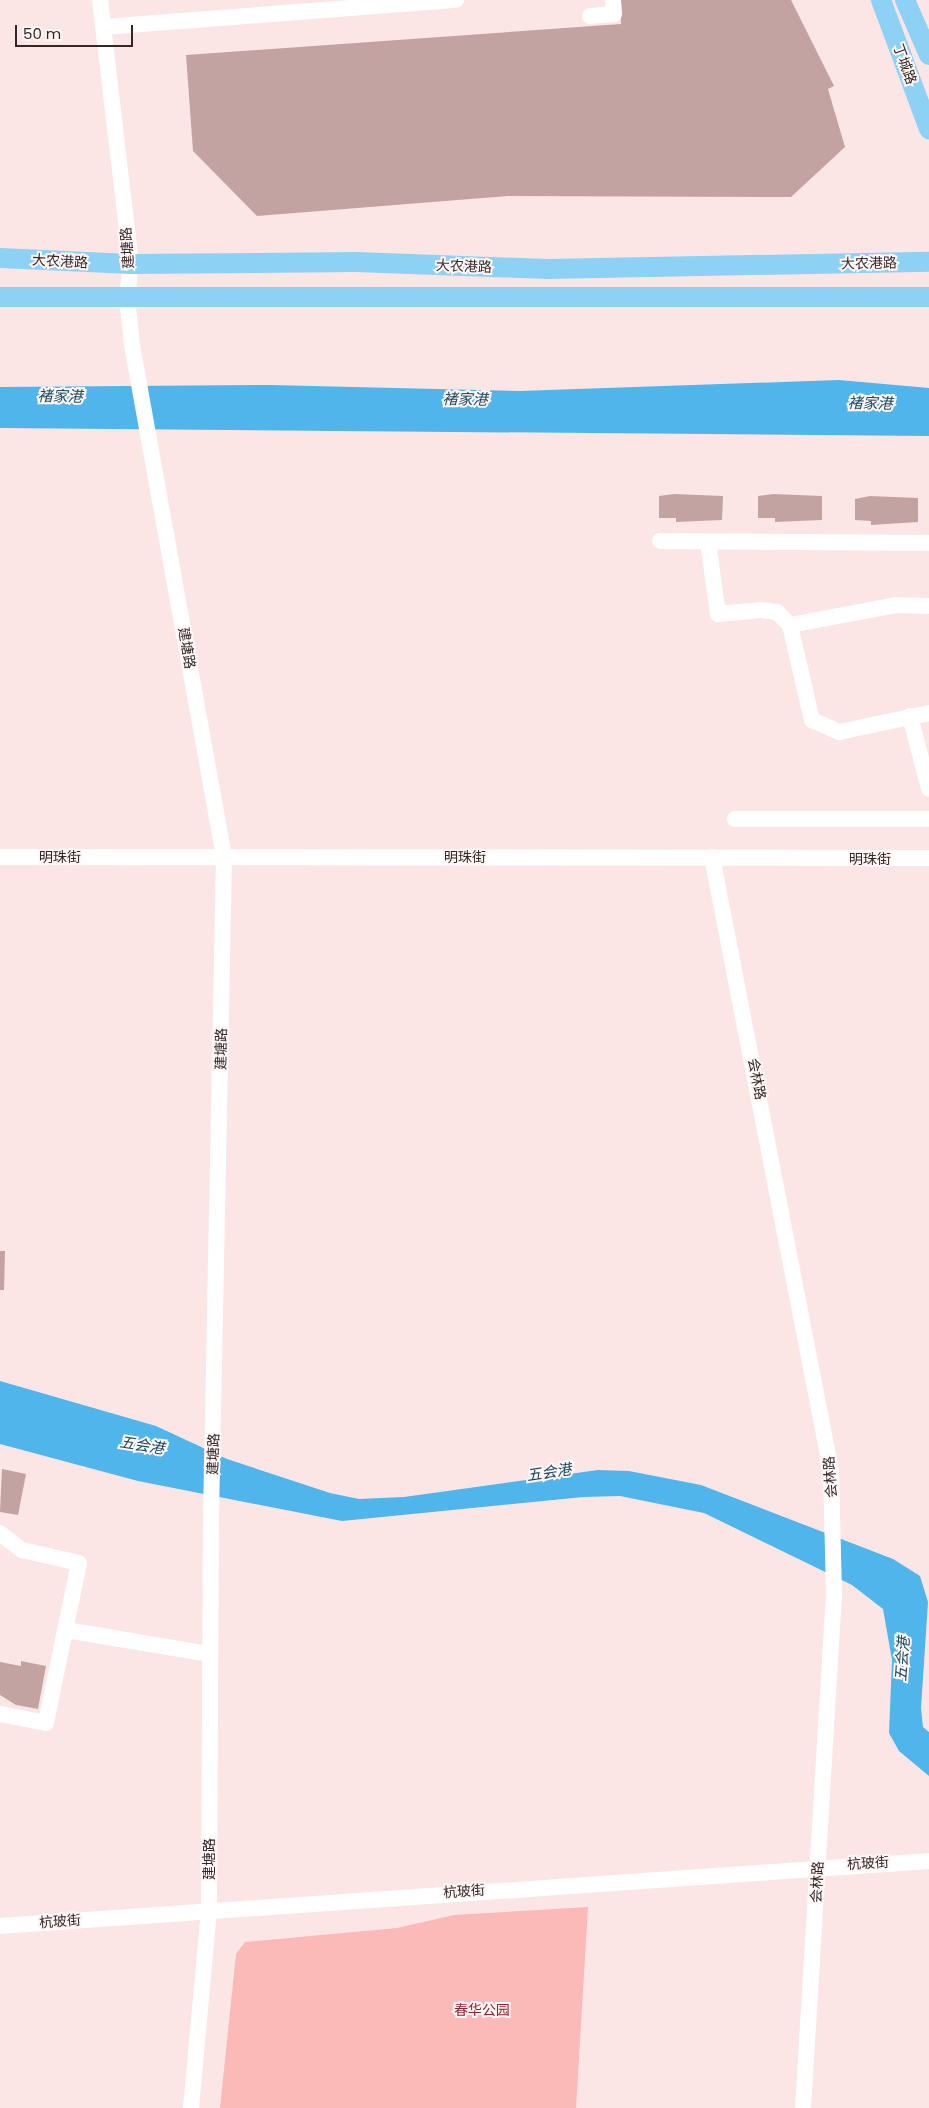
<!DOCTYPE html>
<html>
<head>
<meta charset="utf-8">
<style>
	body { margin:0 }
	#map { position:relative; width:929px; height:2108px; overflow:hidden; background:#fbe6e5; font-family:Poppins,"Noto Sans SC",sans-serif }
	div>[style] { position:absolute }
	.green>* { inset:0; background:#fbb9b8 }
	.water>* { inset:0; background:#50b5eb }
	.building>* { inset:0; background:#c3a3a2 }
	.minor>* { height:16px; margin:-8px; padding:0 8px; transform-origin:8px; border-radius:8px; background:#fff }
	.major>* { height:20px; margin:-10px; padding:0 10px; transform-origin:10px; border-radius:10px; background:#8dd1f4 }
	span { translate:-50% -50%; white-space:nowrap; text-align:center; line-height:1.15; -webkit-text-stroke:4px #fef7f6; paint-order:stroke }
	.street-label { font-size:14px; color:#332726 }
	.park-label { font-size:14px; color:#96212f }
	.water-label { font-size:15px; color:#1d475e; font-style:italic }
	.scale { position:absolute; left:15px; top:25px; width:118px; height:22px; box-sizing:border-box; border:2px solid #332726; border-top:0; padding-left:6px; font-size:15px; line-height:18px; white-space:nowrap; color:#332726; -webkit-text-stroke:4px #fef7f6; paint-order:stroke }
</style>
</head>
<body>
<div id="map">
	<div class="green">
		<i style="clip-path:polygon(588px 1907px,576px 2108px,220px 2108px,236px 1954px,245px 1942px,397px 1928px,454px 1915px)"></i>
	</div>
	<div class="water">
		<i style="clip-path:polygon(839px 380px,929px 388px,929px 436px,0 428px,0 387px,270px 385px,520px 391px)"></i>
		<i style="clip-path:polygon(0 1381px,156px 1426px,227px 1459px,330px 1493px,359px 1499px,404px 1497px,598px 1470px,629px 1471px,701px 1485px,893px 1559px,920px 1576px,928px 1602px,921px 1708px,923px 1727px,929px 1732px,929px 1776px,899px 1751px,889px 1733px,892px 1660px,883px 1609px,852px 1585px,704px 1513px,620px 1496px,583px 1497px,342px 1521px,138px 1481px,0 1444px)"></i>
	</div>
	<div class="building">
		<i style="clip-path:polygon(620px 0,791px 0,834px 86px,828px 89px,845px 147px,791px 197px,508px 196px,257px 216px,193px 151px,186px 55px,621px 24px)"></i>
		<i style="clip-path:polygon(674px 494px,723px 496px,722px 520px,676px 522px,676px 518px,659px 518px,659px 496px)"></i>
		<i style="clip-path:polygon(773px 494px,822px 496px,822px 520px,775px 522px,775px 518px,758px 518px,758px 496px)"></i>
		<i style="clip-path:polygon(870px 496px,918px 498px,918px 522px,871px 525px,871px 521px,855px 520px,855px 499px)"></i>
		<i style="clip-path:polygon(0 1251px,5px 1251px,4px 1290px,0 1290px)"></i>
		<i style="clip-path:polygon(2px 1469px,26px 1474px,18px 1515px,0 1512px)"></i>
		<i style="clip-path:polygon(21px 1661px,46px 1666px,38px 1709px,16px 1705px,0 1695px,0 1662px,21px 1666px)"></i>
	</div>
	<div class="minor">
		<i style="left:100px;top:0;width:266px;rotate:83.3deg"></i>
		<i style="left:131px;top:264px;width:34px;rotate:97deg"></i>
		<i style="left:127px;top:298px;width:47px;rotate:83.9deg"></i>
		<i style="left:132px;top:345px;width:520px;rotate:79.81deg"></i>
		<i style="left:224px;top:857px;width:658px;rotate:91.13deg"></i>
		<i style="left:211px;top:1515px;width:395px;rotate:90.3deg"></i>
		<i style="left:209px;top:1910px;width:199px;rotate:95.2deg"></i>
		<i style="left:590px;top:16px;width:24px;rotate:-5deg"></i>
		<i style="left:614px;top:14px;width:14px;rotate:-94deg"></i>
		<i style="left:103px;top:27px;width:354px;rotate:-4.4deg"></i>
		<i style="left:660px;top:541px;width:269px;rotate:0.4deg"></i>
		<i style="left:708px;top:542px;width:73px;rotate:82.1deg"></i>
		<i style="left:718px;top:614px;width:43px;rotate:-5.3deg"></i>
		<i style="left:761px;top:610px;width:16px;rotate:7deg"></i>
		<i style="left:777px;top:612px;width:18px;rotate:45deg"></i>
		<i style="left:790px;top:625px;width:98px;rotate:77deg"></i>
		<i style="left:812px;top:720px;width:30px;rotate:24deg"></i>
		<i style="left:839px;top:732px;width:92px;rotate:-11.9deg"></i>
		<i style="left:790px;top:625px;width:109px;rotate:-10.6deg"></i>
		<i style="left:897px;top:605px;width:32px;rotate:2deg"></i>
		<i style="left:910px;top:716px;width:75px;rotate:75.4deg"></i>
		<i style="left:735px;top:819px;width:194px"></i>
		<i style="left:0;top:857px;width:929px;rotate:0.06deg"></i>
		<i style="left:712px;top:857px;width:625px;rotate:79.03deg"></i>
		<i style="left:831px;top:1471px;width:123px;rotate:88.6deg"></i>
		<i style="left:834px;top:1594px;width:515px;rotate:93.45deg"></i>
		<i style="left:0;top:1533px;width:28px;rotate:38deg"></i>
		<i style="left:22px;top:1550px;width:58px;rotate:12.8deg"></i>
		<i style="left:79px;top:1563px;width:163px;rotate:101.7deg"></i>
		<i style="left:46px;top:1723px;width:47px;rotate:-168.9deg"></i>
		<i style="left:66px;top:1630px;width:146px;rotate:9.5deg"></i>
		<i style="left:0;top:1926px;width:931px;rotate:-4deg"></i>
	</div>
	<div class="major">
		<i style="left:881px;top:0;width:138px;rotate:69.6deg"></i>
		<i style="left:905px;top:0;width:60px;rotate:66.4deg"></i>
		<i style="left:0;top:258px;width:131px;rotate:2.6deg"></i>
		<i style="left:131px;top:264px;width:225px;rotate:-0.5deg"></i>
		<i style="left:356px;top:262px;width:192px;rotate:2.1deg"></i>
		<i style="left:548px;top:269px;width:381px;rotate:-1.1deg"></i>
		<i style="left:0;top:297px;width:929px"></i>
	</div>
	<div class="street-label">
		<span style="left:905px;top:64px;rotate:70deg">丁城路</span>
		<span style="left:127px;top:248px;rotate:-94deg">建塘路</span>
		<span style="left:60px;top:261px;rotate:3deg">大农港路</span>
		<span style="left:869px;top:263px;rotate:-1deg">大农港路</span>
		<span style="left:464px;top:266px;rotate:2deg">大农港路</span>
		<span style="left:187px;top:648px;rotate:80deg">建塘路</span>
		<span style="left:60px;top:857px">明珠街</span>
		<span style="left:465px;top:857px">明珠街</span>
		<span style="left:870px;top:859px">明珠街</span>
		<span style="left:221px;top:1049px;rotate:-89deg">建塘路</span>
		<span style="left:757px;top:1079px;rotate:79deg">会林路</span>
		<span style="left:213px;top:1454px;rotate:-88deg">建塘路</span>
		<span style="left:830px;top:1477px;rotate:-94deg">会林路</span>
		<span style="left:209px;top:1859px;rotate:-90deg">建塘路</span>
		<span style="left:868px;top:1863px;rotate:-3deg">杭玻街</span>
		<span style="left:817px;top:1882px;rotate:-87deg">会林路</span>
		<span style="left:464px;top:1891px;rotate:-4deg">杭玻街</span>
		<span style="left:60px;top:1921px;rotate:-4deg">杭玻街</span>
	</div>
	<div class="park-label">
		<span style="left:482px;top:2010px">春华公园</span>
	</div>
	<div class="water-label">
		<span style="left:60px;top:396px;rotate:1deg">褚家港</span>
		<span style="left:465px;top:399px;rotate:1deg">褚家港</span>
		<span style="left:870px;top:403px;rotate:1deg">褚家港</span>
		<span style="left:142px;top:1445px;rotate:9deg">五会港</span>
		<span style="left:549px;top:1472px;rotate:-9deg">五会港</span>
		<span style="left:902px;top:1659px;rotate:-86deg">五会港</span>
	</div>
	<div class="scale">50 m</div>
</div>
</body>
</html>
